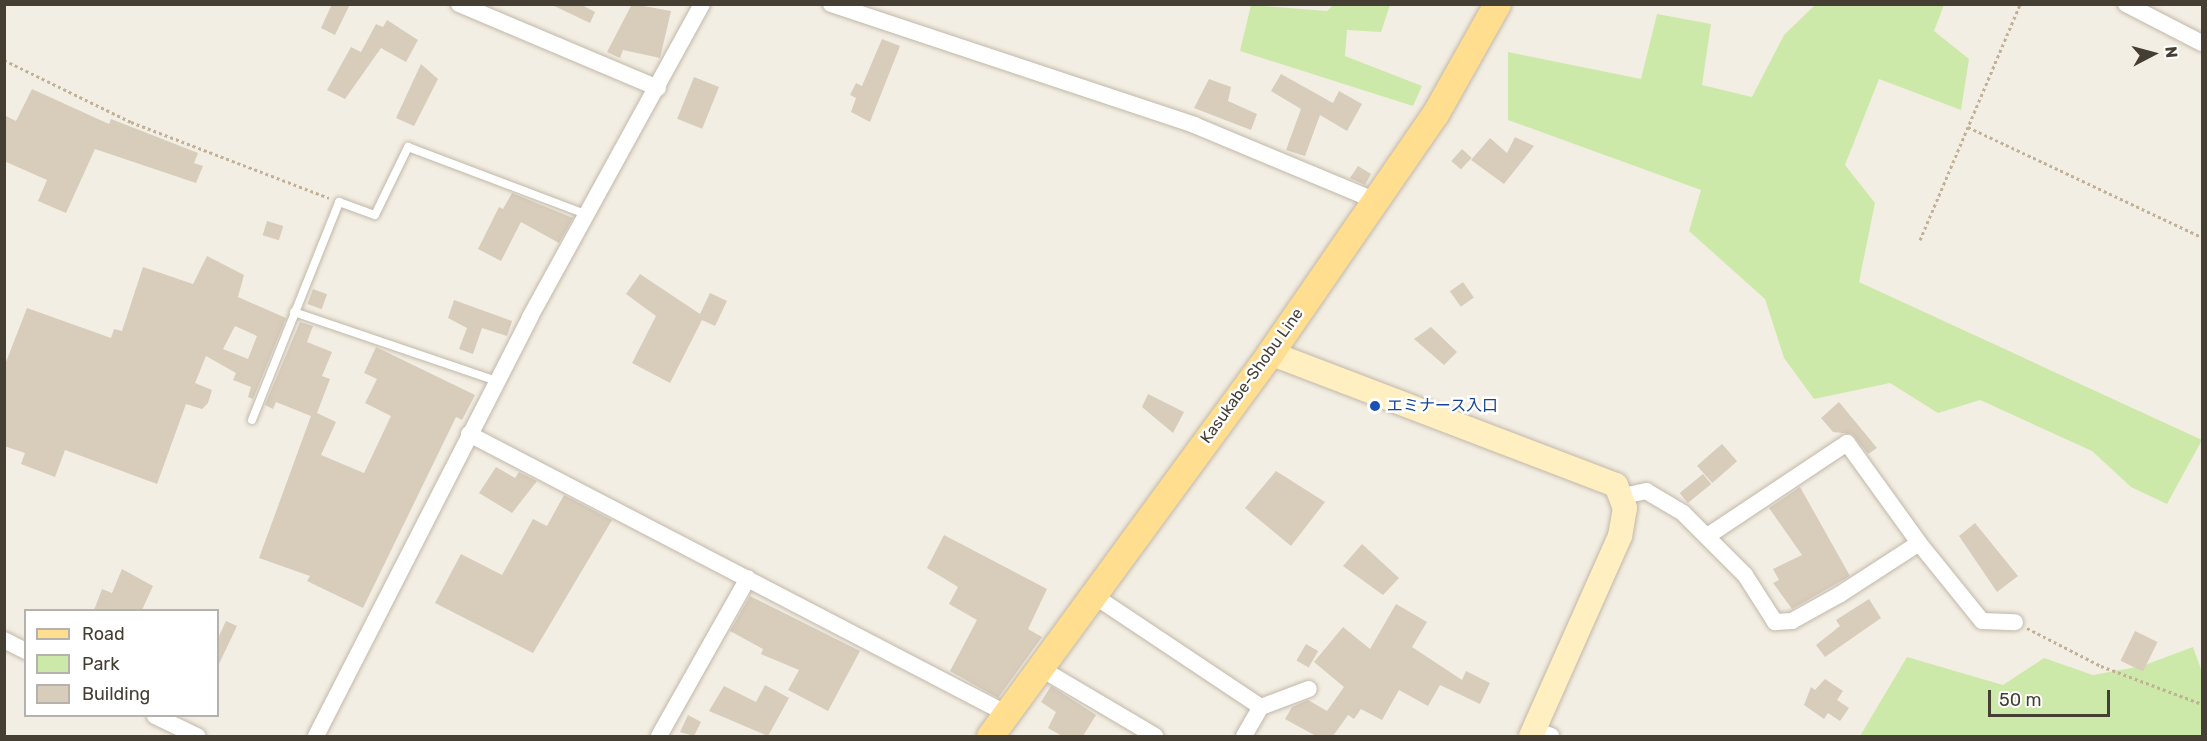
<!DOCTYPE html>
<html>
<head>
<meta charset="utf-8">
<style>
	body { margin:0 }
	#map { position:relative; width:2207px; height:741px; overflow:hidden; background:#f3eee3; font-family:Rubik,"Noto Sans JP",sans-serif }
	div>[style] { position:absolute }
	.green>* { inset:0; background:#cde9a9 }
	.building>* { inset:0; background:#d8ccbb; transform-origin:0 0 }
	.path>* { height:3px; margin-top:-1.5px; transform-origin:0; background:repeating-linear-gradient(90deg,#c1b196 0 3px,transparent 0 6px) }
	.roads { filter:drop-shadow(0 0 2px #c1b8a9) drop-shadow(0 0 2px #c1b8a9) }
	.lane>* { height:8px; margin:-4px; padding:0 4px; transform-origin:4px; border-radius:4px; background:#fff }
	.street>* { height:16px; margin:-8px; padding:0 8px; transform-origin:8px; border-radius:8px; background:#fff }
	.secondary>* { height:24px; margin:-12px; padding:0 12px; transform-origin:12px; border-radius:12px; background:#ffefc1 }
	.primary>* { height:27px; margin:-13.5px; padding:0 13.5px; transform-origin:13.5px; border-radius:13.5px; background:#ffde90 }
	.dots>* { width:16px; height:16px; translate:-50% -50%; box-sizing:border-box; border:3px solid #fff; border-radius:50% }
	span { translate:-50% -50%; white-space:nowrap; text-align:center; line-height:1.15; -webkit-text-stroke:5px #fff; paint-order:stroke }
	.street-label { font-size:16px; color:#453e33 }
	.transit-label { font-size:16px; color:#164399 }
	.left { translate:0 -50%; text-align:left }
	.frame { position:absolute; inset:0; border:6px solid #453e33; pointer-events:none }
	.legend { position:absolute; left:24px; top:609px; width:195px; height:108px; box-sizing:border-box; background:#fff; border:2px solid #b5b2ad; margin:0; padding:8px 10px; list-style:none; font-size:18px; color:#453e33 }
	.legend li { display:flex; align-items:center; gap:12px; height:30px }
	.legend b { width:30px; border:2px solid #b5b2ad }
	.north { position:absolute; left:2123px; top:24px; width:60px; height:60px; -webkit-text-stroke:4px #fff; paint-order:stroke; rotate:84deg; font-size:16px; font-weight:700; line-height:24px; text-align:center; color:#453e33 }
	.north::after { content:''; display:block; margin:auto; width:21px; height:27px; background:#453e33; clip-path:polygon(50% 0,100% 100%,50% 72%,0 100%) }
	.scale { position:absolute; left:1988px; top:690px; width:122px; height:27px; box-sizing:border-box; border:3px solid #453e33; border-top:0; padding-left:8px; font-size:18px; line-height:21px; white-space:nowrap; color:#453e33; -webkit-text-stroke:4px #fff; paint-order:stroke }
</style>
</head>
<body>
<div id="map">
	<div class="green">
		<i style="clip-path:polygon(1251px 5px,1327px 11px,1333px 5px,1390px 5px,1381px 32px,1347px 30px,1345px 56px,1422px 86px,1413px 106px,1240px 51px)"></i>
		<i style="clip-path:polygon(1815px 5px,1944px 5px,1934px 31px,1969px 59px,1961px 110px,1879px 79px,1845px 165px,1875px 203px,1859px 282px,2202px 440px,2167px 504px,2131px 487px,2092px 451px,1980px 400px,1938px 413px,1890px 383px,1814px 399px,1784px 358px,1765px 299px,1689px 231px,1701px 190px,1508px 120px,1508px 52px,1641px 79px,1657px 14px,1711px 24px,1702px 85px,1752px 97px,1784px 35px)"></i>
		<i style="clip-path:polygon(2193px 647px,2202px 672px,2202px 736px,1860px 736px,1907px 657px,2003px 685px,2044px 658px,2093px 675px,2142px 666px)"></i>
	</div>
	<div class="building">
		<i style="clip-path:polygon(332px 4px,350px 4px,335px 35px,321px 28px)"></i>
		<i style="clip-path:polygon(550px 4px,580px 4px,595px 12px,590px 23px)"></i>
		<i style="clip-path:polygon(632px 4px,671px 11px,660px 58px,623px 50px,620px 58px,607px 52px)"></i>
		<i style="clip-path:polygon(387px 20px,418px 40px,406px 62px,381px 48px,345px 99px,327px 90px,351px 47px,361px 52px,376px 24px,383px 27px)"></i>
		<i style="clip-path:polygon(882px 39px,900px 46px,870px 122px,851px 112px,856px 98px,850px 95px,856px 83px,862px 86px)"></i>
		<i style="clip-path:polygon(421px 64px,438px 79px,414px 126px,396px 118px)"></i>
		<i style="clip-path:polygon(1281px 74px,1333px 103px,1339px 91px,1362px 104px,1347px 131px,1320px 115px,1305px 156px,1286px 150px,1301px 109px,1271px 91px)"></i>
		<i style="left:694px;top:77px;width:27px;height:45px;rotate:22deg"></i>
		<i style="clip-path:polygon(1209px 79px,1231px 87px,1228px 101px,1257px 114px,1251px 130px,1194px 108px)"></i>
		<i style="clip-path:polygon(32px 89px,109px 124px,111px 119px,198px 153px,194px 163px,203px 166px,196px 183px,95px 149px,66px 213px,38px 201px,47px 180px,4px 161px,4px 115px,16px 121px)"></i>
		<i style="clip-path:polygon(1515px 137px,1534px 146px,1504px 184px,1471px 160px,1490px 138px,1507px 153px)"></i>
		<i style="left:1462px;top:149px;width:13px;height:16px;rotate:42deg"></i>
		<i style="clip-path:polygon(1358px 166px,1371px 174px,1365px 185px,1350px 178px)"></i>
		<i style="clip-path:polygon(512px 193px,573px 218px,559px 243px,521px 222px,501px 261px,478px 249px,499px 207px,503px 209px)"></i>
		<i style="left:267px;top:221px;width:17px;height:15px;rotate:17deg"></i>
		<i style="clip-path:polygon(evenodd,207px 256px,244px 275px,238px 297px,286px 318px,253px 399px,248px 397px,251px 387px,233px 380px,236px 373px,206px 356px,195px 383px,212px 390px,208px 403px,202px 409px,186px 404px,157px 484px,65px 450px,55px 477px,21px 464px,25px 453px,4px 446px,4px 367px,27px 308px,111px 338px,114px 329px,122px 331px,143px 267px,193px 284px,207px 256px,235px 326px,257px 336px,248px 359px,223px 349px,235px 326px)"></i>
		<i style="clip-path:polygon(640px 274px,700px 314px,710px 293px,727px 301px,715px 326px,702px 320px,670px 383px,632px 363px,656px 316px,626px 294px)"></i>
		<i style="left:1463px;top:282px;width:19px;height:16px;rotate:55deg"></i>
		<i style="left:313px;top:289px;width:15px;height:16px;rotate:20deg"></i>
		<i style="clip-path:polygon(454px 300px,512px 321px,507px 336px,482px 328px,473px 354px,459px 349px,467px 328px,448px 318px)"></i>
		<i style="clip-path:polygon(300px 322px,313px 326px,307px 342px,332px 352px,322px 376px,330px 379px,317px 413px,336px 422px,321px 455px,364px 473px,391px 416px,365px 403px,377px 379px,364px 373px,376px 347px,475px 395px,462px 420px,456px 417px,363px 608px,307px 581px,310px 576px,259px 558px,311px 416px,276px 402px,273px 409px,265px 405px)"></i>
		<i style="clip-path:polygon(1431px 327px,1457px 352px,1444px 365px,1414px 339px)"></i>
		<i style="clip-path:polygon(1148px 394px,1184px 412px,1173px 433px,1142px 407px)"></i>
		<i style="clip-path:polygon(1839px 402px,1877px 448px,1868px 454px,1852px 434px,1833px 432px,1821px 418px)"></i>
		<i style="left:1722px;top:444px;width:23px;height:33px;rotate:49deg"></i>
		<i style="clip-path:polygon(496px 467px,515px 478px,519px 472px,537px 481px,512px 513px,479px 493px)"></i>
		<i style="clip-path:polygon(1276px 471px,1325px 502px,1291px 546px,1245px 508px)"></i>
		<i style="left:1703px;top:474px;width:13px;height:30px;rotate:51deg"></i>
		<i style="clip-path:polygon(1800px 487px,1850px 576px,1792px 609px,1773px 583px,1779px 580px,1773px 569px,1802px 555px,1769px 508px)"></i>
		<i style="clip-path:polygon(564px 495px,612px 520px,533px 653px,435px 603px,461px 554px,502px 575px,533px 519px,547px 526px)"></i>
		<i style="clip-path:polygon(1975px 523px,2018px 576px,1997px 592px,1959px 536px)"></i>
		<i style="clip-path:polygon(944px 535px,1047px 589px,1028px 629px,1042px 637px,998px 698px,950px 671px,977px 620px,949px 604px,958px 587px,927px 568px)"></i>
		<i style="clip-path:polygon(1362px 544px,1399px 578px,1383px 595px,1343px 566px)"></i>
		<i style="clip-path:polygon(122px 569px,153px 586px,142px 610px,94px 610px,102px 589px,112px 593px)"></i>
		<i style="clip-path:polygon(750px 596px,860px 651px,828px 711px,788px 690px,799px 670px,761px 654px,763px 649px,730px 631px)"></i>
		<i style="clip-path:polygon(1869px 599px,1881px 618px,1825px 657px,1816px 645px,1840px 626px,1836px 620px)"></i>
		<i style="clip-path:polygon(1396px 604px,1427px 622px,1412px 647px,1462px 680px,1466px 671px,1490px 683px,1480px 704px,1440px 685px,1428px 706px,1399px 690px,1382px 720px,1361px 709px,1354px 719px,1348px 715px,1333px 736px,1316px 736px,1285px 719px,1292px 707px,1308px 700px,1327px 711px,1344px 687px,1314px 662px,1343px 627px,1370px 649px)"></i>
		<i style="clip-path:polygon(226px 621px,237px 626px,218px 666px,218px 638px)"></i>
		<i style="left:2135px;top:631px;width:25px;height:33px;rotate:26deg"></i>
		<i style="left:1306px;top:644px;width:14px;height:19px;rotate:30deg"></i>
		<i style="clip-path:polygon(1825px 679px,1843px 691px,1837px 700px,1849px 708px,1840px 721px,1828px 713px,1824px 719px,1804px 705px,1811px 687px,1815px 690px)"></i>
		<i style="clip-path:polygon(765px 685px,789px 698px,768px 736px,709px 711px,724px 686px,756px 702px)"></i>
		<i style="clip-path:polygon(1051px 686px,1096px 715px,1083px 736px,1062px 736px,1048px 728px,1056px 712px,1041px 702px)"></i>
		<i style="clip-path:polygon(688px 715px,701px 722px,694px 736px,680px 732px)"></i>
	</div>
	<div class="path">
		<i style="left:4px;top:60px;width:141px;rotate:26deg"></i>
		<i style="left:131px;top:122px;width:212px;rotate:21deg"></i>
		<i style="left:1968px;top:127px;width:259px;rotate:25.2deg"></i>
		<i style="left:1920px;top:240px;width:256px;rotate:-67deg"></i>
		<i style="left:2027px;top:628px;width:83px;rotate:27.2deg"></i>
		<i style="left:2101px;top:666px;width:108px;rotate:20.6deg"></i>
	</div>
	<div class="roads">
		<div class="lane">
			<i style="left:294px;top:312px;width:214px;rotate:18.8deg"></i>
			<i style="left:252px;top:420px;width:235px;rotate:-68.2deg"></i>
			<i style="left:339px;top:202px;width:38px;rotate:20deg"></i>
			<i style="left:375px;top:215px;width:76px;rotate:-64.1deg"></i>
			<i style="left:408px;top:147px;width:192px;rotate:20.7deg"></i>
		</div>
		<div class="street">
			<i style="left:459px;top:4px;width:216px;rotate:22.9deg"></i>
			<i style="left:831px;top:4px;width:383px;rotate:18.4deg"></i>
			<i style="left:1194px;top:125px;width:195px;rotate:22.6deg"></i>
			<i style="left:2126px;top:4px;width:85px;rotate:27.2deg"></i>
			<i style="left:469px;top:434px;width:607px;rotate:27.49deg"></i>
			<i style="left:1623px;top:496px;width:24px;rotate:-12deg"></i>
			<i style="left:1646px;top:491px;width:43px;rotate:30.7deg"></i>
			<i style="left:1683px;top:513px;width:88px;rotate:45deg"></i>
			<i style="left:1745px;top:575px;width:56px;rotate:57.4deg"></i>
			<i style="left:1775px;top:622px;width:17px;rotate:-3deg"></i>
			<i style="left:1792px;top:621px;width:54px;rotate:-29deg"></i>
			<i style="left:1839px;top:595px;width:95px;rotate:-33deg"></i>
			<i style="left:1919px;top:543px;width:100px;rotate:51.1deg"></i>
			<i style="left:1982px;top:621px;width:33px;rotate:2deg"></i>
			<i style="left:1709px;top:535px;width:166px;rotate:-33.7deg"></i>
			<i style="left:1847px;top:443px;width:123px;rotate:54.2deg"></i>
			<i style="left:1093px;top:595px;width:202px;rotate:33.7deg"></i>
			<i style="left:1261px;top:707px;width:51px;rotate:-20.6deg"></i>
			<i style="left:4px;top:640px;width:25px;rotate:27deg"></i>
			<i style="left:1040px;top:668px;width:134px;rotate:30.6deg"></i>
			<i style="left:155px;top:716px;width:47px;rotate:25.5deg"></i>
			<i style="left:1534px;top:730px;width:18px;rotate:19deg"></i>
			<i style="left:316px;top:736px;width:470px;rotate:-62.9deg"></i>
			<i style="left:530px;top:317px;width:357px;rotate:-61.2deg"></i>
			<i style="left:659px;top:736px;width:181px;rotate:-60.6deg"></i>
			<i style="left:1244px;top:736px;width:34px;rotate:-60deg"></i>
		</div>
		<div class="secondary">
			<i style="left:1270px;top:353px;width:370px;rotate:20.9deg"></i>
			<i style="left:1616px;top:485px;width:25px;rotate:69deg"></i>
			<i style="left:1625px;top:508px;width:28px;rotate:100deg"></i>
			<i style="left:1620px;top:536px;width:219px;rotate:114deg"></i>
		</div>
		<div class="primary">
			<i style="left:990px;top:736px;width:474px;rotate:-53.8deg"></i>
			<i style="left:1270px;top:353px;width:290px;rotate:-55.4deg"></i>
			<i style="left:1435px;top:114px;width:126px;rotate:-60.6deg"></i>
		</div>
	</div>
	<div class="dots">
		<i style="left:1375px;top:406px;background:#1a4fb4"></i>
	</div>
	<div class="street-label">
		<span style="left:1252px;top:376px;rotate:-54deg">Kasukabe-Shobu Line</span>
	</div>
	<div class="transit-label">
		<span class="left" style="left:1387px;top:406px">エミナース入口</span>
	</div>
	<div class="frame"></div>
	<ul class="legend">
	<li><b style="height:8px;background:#ffde90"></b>Road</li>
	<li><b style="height:16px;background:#cde9a9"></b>Park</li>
	<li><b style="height:16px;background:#d8ccbb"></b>Building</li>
	</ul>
	<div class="north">N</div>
	<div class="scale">50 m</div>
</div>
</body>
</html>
